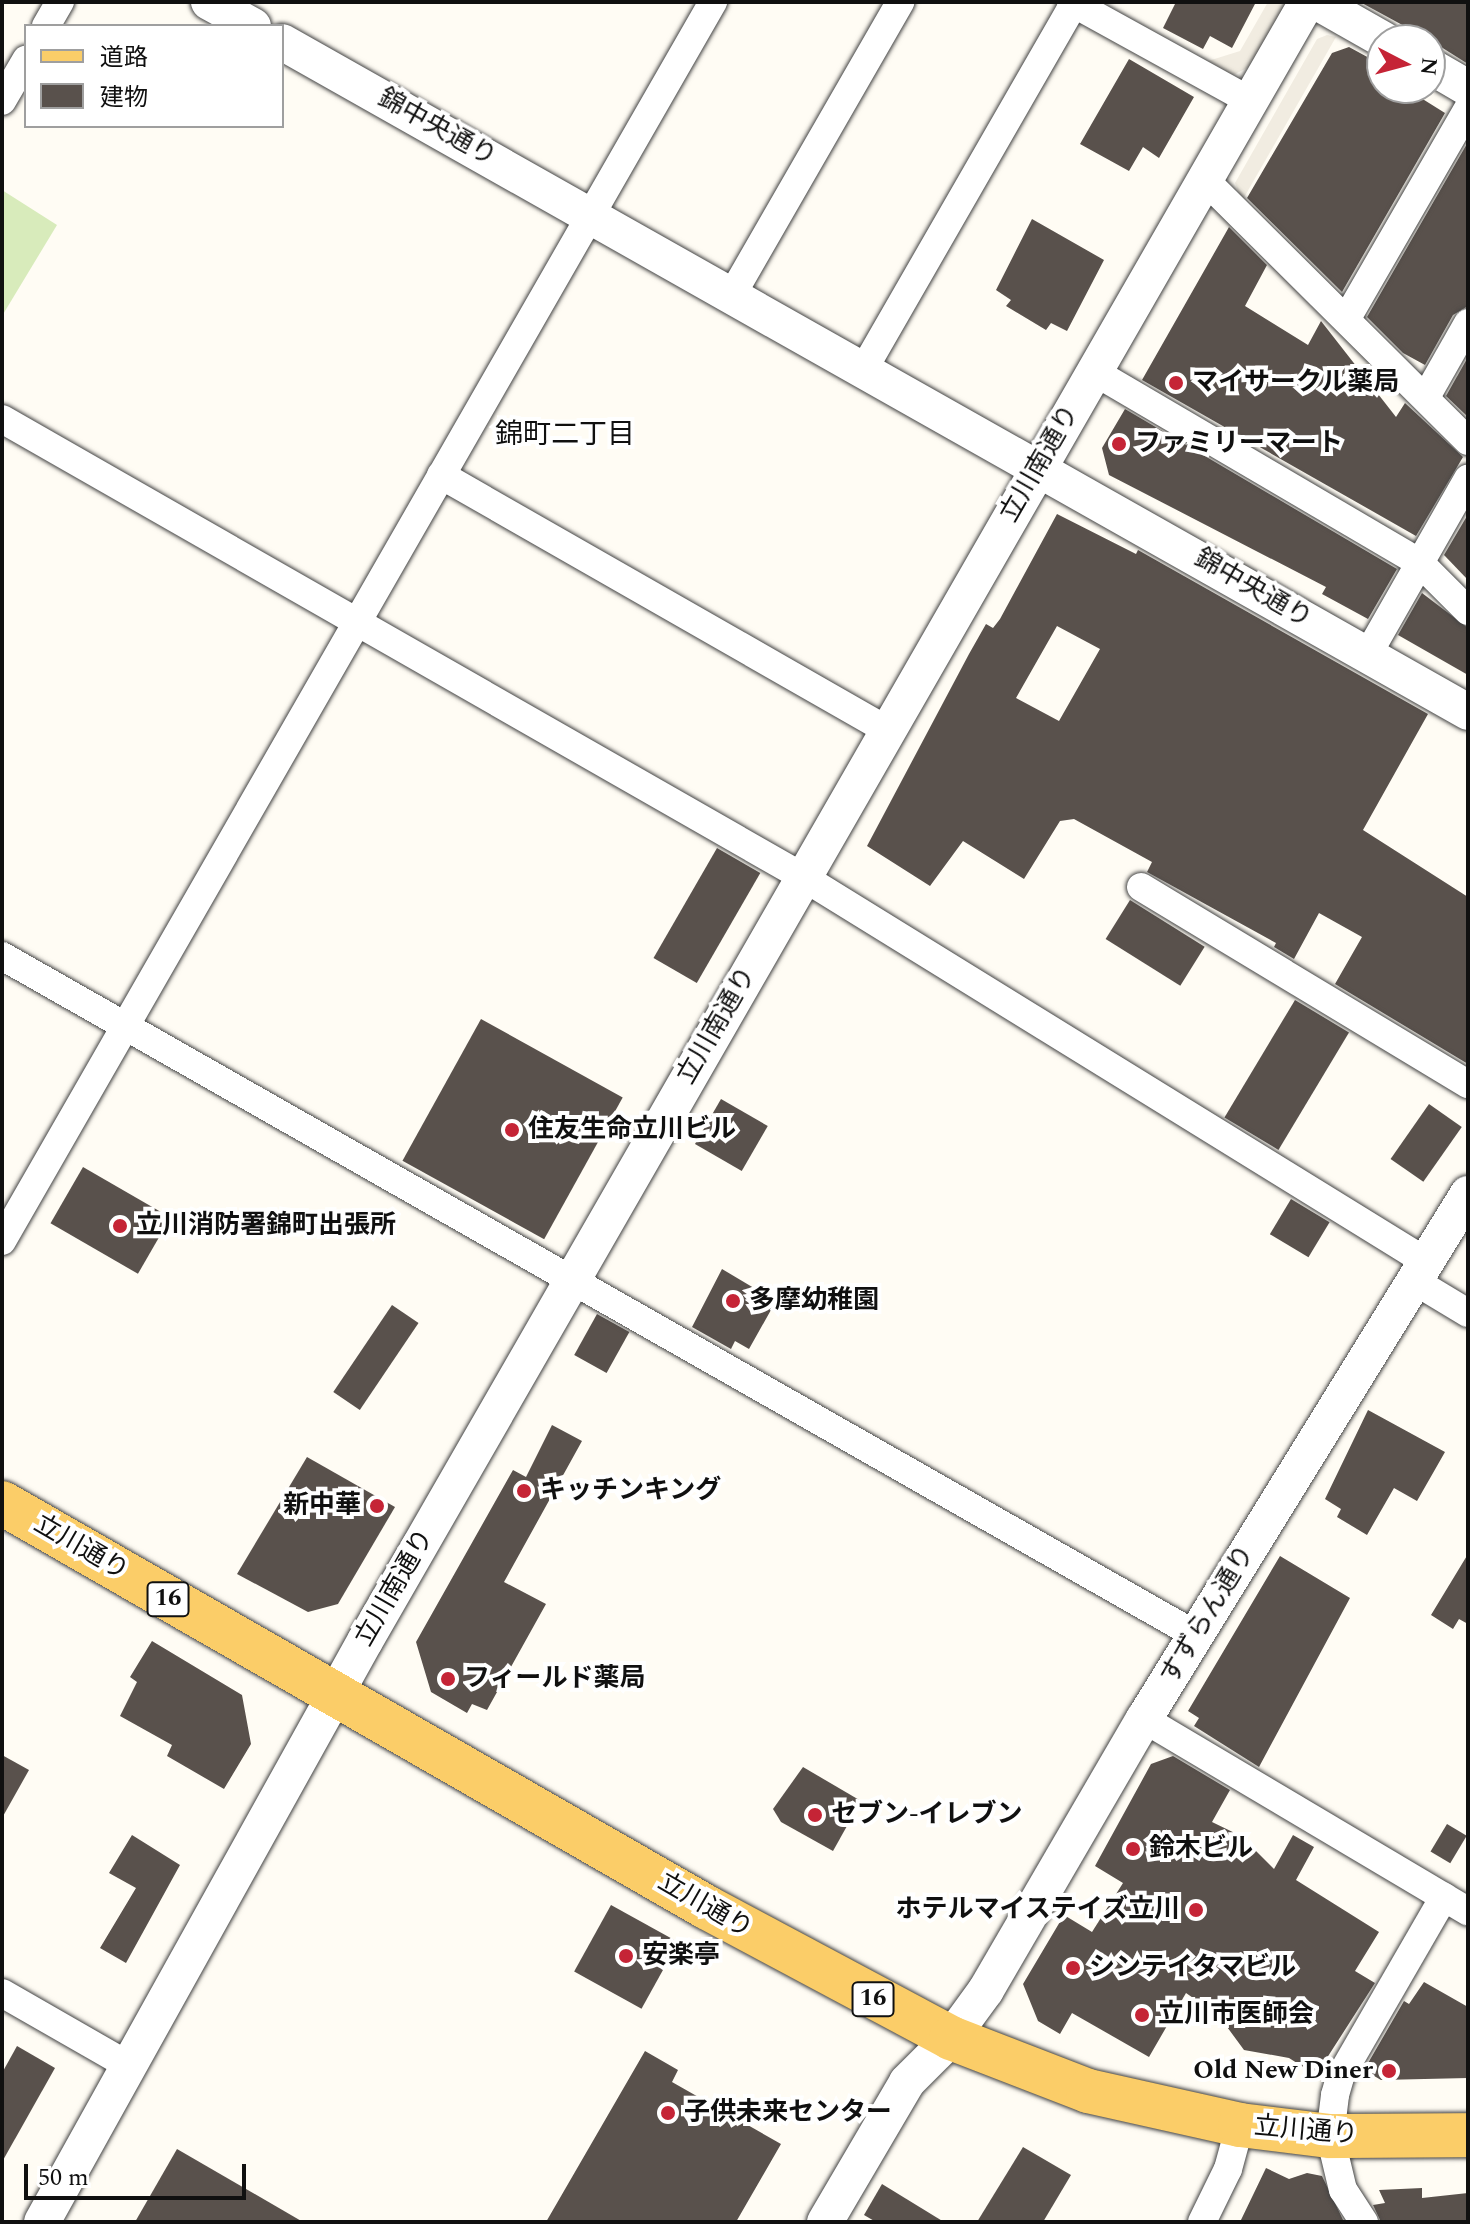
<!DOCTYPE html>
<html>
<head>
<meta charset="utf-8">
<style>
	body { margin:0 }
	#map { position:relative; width:1470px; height:2224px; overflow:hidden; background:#fffcf4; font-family:Spectral,"Noto Sans JP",serif }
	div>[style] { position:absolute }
	.green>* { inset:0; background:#d8ebbb }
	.plaza>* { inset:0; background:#f1ece1 }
	.building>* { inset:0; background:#59514c; transform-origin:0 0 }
	.roads { filter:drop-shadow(0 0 2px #434343) drop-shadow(0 0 2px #434343) }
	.minor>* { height:28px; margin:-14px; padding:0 14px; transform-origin:14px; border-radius:14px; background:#fff }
	.tertiary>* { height:36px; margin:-18px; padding:0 18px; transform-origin:18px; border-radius:18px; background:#fff }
	.primary>* { height:44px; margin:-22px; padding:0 22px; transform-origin:22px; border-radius:22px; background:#fbcd68 }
	.dots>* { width:22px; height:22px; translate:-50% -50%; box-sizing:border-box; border:4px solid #fff; border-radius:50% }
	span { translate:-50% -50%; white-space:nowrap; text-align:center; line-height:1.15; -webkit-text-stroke:8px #fff; paint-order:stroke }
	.shield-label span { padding:2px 6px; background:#fff; border:2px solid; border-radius:6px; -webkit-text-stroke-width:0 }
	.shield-label { font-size:24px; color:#101010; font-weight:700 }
	.street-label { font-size:26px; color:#101010 }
	.poi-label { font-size:26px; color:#101010; font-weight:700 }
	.left { translate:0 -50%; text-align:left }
	.right { translate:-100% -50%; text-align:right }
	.neighbourhood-label { font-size:28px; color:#101010 }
	.frame { position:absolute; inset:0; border:4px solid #101010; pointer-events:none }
	.legend { position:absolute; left:24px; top:24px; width:260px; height:104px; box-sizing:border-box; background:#fff; border:2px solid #9f9f9f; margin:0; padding:10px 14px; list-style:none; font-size:24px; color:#101010 }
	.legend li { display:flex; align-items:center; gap:16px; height:40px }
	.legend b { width:40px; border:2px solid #9f9f9f }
	.north { position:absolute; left:1366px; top:24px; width:80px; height:80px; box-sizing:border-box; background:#fff; border:2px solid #9f9f9f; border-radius:50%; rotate:96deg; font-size:22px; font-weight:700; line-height:32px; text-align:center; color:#101010 }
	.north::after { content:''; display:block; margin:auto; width:28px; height:36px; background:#c52436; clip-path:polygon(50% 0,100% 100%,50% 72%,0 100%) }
	.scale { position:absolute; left:24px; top:2164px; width:222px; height:36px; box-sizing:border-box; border:4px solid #101010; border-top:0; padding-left:10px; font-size:24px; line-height:28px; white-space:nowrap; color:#101010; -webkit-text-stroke:6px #fff; paint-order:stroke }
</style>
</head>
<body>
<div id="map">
	<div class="green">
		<i style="clip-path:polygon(2px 190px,57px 225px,2px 316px)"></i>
	</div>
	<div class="plaza">
		<i style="clip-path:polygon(1268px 2px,1287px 2px,1249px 67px,1233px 75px,1208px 61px,1240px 51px)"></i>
		<i style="clip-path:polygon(1327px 35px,1336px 37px,1242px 201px,1235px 183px,1317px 39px)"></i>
	</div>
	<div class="building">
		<i style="clip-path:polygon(1176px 2px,1256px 2px,1232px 48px,1210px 36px,1203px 49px,1163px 28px)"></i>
		<i style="clip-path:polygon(1360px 2px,1468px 2px,1468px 64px,1430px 40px)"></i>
		<i style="clip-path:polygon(1349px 47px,1382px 65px,1382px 88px,1405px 88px,1445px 113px,1342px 292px,1247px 198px,1332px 53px)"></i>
		<i style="clip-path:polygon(1129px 59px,1194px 97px,1159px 158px,1143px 147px,1129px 171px,1080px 144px)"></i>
		<i style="clip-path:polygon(1468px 142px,1468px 306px,1453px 315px,1425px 365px,1403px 353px,1367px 317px)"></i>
		<i style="clip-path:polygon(1032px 219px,1104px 260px,1067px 331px,1051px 323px,1046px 330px,1006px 306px,1011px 300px,996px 290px)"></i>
		<i style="clip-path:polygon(1229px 227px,1267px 265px,1245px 306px,1308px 345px,1321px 321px,1396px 417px,1405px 403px,1463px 457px,1416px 536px,1142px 380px)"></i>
		<i style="clip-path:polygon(1468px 357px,1468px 417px,1446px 396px)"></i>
		<i style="clip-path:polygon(1125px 409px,1397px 569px,1368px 619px,1322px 594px,1326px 587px,1109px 475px,1102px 448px)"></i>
		<i style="clip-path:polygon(evenodd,1057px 514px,1136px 554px,1138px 550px,1428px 714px,1363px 830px,1468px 897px,1468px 1064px,1335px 984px,1362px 937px,1319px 913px,1294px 959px,1274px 947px,1276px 943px,1147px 872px,1152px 862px,1074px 819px,1060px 821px,1024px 879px,963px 841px,930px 886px,867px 846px,969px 654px,986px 624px,993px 628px,1000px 619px,1057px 514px,1057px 626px,1100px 649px,1059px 721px,1016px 698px,1057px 626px)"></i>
		<i style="clip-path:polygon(1467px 516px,1468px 517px,1468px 580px,1444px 555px)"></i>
		<i style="clip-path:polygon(1422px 593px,1468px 628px,1468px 675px,1398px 635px)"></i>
		<i style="left:717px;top:848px;width:50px;height:127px;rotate:30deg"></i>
		<i style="left:1130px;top:900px;width:88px;height:46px;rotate:32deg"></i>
		<i style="left:1295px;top:1000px;width:63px;height:137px;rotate:31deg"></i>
		<i style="left:481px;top:1019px;width:162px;height:162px;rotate:29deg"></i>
		<i style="left:721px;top:1099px;width:54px;height:52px;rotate:30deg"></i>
		<i style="left:1429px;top:1104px;width:40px;height:67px;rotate:35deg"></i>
		<i style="left:83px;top:1167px;width:101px;height:65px;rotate:30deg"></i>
		<i style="left:1291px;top:1199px;width:45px;height:41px;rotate:31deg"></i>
		<i style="clip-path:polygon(722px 1269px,776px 1301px,749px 1349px,735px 1341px,731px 1349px,692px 1327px)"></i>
		<i style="left:392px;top:1305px;width:32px;height:105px;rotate:34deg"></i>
		<i style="left:597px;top:1314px;width:37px;height:47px;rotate:29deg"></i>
		<i style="clip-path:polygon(1368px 1410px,1445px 1452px,1417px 1501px,1394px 1488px,1367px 1535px,1337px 1517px,1341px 1509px,1325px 1499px)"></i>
		<i style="clip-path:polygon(552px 1425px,582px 1441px,504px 1582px,546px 1604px,487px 1710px,472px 1704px,467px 1713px,431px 1692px,416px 1642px,513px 1470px,526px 1477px)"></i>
		<i style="clip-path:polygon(307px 1457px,395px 1507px,338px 1604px,308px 1612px,237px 1574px)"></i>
		<i style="clip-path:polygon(1468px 1554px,1468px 1624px,1459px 1619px,1453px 1629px,1431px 1615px)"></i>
		<i style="clip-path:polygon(1280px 1556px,1350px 1598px,1259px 1767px,1194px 1726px,1199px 1718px,1188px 1711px)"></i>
		<i style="clip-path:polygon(152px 1641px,242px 1695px,251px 1744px,224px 1789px,167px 1756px,172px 1745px,120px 1716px,137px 1682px,130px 1677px)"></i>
		<i style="clip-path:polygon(2px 1755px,29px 1770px,2px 1818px)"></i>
		<i style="clip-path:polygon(1173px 1756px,1230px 1790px,1212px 1822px,1241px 1836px,1274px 1869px,1293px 1835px,1314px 1847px,1296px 1880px,1379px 1932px,1355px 1971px,1375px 1983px,1316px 2075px,1289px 2058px,1244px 2050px,1219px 2016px,1186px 1993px,1149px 2057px,1072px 2013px,1060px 2034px,1038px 2021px,1023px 1984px,1064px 1915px,1092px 1932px,1123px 1883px,1095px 1866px,1151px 1764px)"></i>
		<i style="clip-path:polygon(803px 1767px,861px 1801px,833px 1851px,781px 1822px,773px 1809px)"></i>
		<i style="left:1447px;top:1824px;width:23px;height:32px;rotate:31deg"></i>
		<i style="clip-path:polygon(132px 1835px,180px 1865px,126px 1963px,100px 1948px,136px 1888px,109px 1873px)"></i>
		<i style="left:611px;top:1905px;width:77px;height:76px;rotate:29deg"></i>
		<i style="clip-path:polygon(1424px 1982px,1468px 2007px,1468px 2078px,1381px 2080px,1364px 2070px,1404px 2001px,1409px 2004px)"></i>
		<i style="clip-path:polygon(17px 2046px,55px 2068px,2px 2162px,2px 2073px)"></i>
		<i style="clip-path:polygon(645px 2051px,678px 2070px,672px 2082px,781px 2144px,736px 2222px,546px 2222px)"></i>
		<i style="clip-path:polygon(1023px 2147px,1071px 2175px,1043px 2222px,977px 2222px)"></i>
		<i style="clip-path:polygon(177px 2149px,303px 2222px,135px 2222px)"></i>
		<i style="clip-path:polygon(1266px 2168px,1289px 2179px,1307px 2173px,1322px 2176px,1344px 2222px,1240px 2222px)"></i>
		<i style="clip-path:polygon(882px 2184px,944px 2222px,876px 2222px,864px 2215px)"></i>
		<i style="clip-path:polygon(1422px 2188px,1422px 2198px,1468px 2193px,1468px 2222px,1381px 2222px,1373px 2205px,1385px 2203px,1379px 2190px)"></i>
	</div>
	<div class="roads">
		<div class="minor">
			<i style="left:1071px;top:2px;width:205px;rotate:28.9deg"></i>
			<i style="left:46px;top:26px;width:28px;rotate:-60deg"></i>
			<i style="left:2px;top:101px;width:48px;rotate:-59.7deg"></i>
			<i style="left:1204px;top:179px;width:372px;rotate:44.8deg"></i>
			<i style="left:733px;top:293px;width:336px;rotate:-60.1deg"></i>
			<i style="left:1347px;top:318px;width:242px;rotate:-60deg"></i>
			<i style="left:865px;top:367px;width:421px;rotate:-60.1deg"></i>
			<i style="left:1093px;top:371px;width:379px;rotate:30.4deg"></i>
			<i style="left:1420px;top:563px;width:68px;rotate:45deg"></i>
			<i style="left:1426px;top:397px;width:85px;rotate:-60.4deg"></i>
			<i style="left:2px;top:419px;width:923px;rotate:29.76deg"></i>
			<i style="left:803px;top:877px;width:731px;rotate:31.69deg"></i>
			<i style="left:441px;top:475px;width:514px;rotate:29.76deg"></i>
			<i style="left:1368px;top:654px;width:202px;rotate:-60.3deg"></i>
			<i style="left:1141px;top:887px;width:382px;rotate:31.1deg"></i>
			<i style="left:2px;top:956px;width:1374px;rotate:29.63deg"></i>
			<i style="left:2px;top:1241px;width:1429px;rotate:-60.15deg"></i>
			<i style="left:1413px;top:1280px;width:64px;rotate:31deg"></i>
			<i style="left:1144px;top:1719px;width:377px;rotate:30.7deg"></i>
			<i style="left:2px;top:1993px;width:149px;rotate:29.8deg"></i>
			<i style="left:1202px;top:2222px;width:59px;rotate:-63.9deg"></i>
			<i style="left:1228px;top:2169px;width:46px;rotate:-74.7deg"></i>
			<i style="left:1364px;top:2222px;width:38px;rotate:-123deg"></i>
			<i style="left:1343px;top:2190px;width:56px;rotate:-103.5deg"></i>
			<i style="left:1330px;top:2136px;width:41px;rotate:-83deg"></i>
			<i style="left:1335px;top:2095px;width:19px;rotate:-74deg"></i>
			<i style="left:1340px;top:2077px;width:208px;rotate:-60deg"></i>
		</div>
		<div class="tertiary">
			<i style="left:209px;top:2px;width:50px;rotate:28.6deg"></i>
			<i style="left:1317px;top:2px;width:77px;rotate:29.6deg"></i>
			<i style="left:282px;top:42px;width:1362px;rotate:29.46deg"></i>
			<i style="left:1430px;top:66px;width:44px;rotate:30.1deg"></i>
			<i style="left:42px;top:2222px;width:665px;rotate:-60.93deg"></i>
			<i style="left:365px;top:1641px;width:1890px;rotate:-60.11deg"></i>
			<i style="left:825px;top:2222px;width:162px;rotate:-59.6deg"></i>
			<i style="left:907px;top:2082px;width:62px;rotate:-45deg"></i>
			<i style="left:951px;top:2038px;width:59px;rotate:-53.9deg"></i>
			<i style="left:986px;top:1990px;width:314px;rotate:-59.8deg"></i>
			<i style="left:1144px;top:1719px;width:617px;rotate:-58.32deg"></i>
		</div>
		<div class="primary">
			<i style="left:2px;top:1503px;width:812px;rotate:29.85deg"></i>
			<i style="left:706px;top:1907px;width:278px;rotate:28.1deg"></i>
			<i style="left:951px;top:2038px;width:147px;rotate:21.1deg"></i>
			<i style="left:1088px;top:2091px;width:156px;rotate:12.6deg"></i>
			<i style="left:1240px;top:2125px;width:91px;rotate:7deg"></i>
			<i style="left:1330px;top:2136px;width:138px;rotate:-0.4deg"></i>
		</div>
	</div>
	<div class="dots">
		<i style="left:1176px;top:383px;background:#c52436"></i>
		<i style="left:1119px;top:444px;background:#c52436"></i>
		<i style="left:512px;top:1130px;background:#c52436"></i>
		<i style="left:120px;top:1226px;background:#c52436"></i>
		<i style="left:733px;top:1301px;background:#c52436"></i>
		<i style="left:524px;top:1491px;background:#c52436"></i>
		<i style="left:377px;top:1506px;background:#c52436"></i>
		<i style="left:448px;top:1679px;background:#c52436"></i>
		<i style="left:815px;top:1815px;background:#c52436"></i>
		<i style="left:1133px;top:1849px;background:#c52436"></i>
		<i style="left:1196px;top:1910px;background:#c52436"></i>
		<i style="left:626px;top:1956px;background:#c52436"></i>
		<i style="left:1073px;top:1968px;background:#c52436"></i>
		<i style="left:1142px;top:2015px;background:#c52436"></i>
		<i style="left:1389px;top:2071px;background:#c52436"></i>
		<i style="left:668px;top:2113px;background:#c52436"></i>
	</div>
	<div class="shield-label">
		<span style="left:168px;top:1599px">16</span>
		<span style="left:873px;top:1999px">16</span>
	</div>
	<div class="street-label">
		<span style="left:437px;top:128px;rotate:29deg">錦中央通り</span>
		<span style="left:1040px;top:464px;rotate:-60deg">立川南通り</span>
		<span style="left:1253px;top:589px;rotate:30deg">錦中央通り</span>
		<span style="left:717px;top:1026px;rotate:-60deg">立川南通り</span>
		<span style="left:81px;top:1548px;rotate:30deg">立川通り</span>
		<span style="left:395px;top:1588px;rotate:-60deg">立川南通り</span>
		<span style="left:1208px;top:1615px;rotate:-59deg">すずらん通り</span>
		<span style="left:705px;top:1906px;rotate:30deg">立川通り</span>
		<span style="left:1306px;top:2131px;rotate:5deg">立川通り</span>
	</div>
	<div class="poi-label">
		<span class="left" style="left:1192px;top:383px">マイサークル薬局</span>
		<span class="left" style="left:1135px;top:444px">ファミリーマート</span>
		<span class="left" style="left:528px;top:1130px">住友生命立川ビル</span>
		<span class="left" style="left:136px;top:1226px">立川消防署錦町出張所</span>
		<span class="left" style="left:749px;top:1301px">多摩幼稚園</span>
		<span class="left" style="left:540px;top:1491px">キッチンキング</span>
		<span class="right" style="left:361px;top:1506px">新中華</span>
		<span class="left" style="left:464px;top:1679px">フィールド薬局</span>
		<span class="left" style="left:831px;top:1815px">セブン-イレブン</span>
		<span class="left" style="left:1149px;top:1849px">鈴木ビル</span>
		<span class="right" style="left:1180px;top:1910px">ホテルマイステイズ立川</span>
		<span class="left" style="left:642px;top:1956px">安楽亭</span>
		<span class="left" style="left:1089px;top:1968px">シンテイタマビル</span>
		<span class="left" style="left:1158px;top:2015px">立川市医師会</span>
		<span class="right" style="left:1373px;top:2071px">Old New Diner</span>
		<span class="left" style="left:684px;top:2113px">子供未来センター</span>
	</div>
	<div class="neighbourhood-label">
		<span style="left:565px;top:435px">錦町二丁目</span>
	</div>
	<div class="frame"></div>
	<ul class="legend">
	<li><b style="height:10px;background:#fbcd68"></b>道路</li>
	<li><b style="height:22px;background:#59514c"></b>建物</li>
	</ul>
	<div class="north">N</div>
	<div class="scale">50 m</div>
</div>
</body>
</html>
